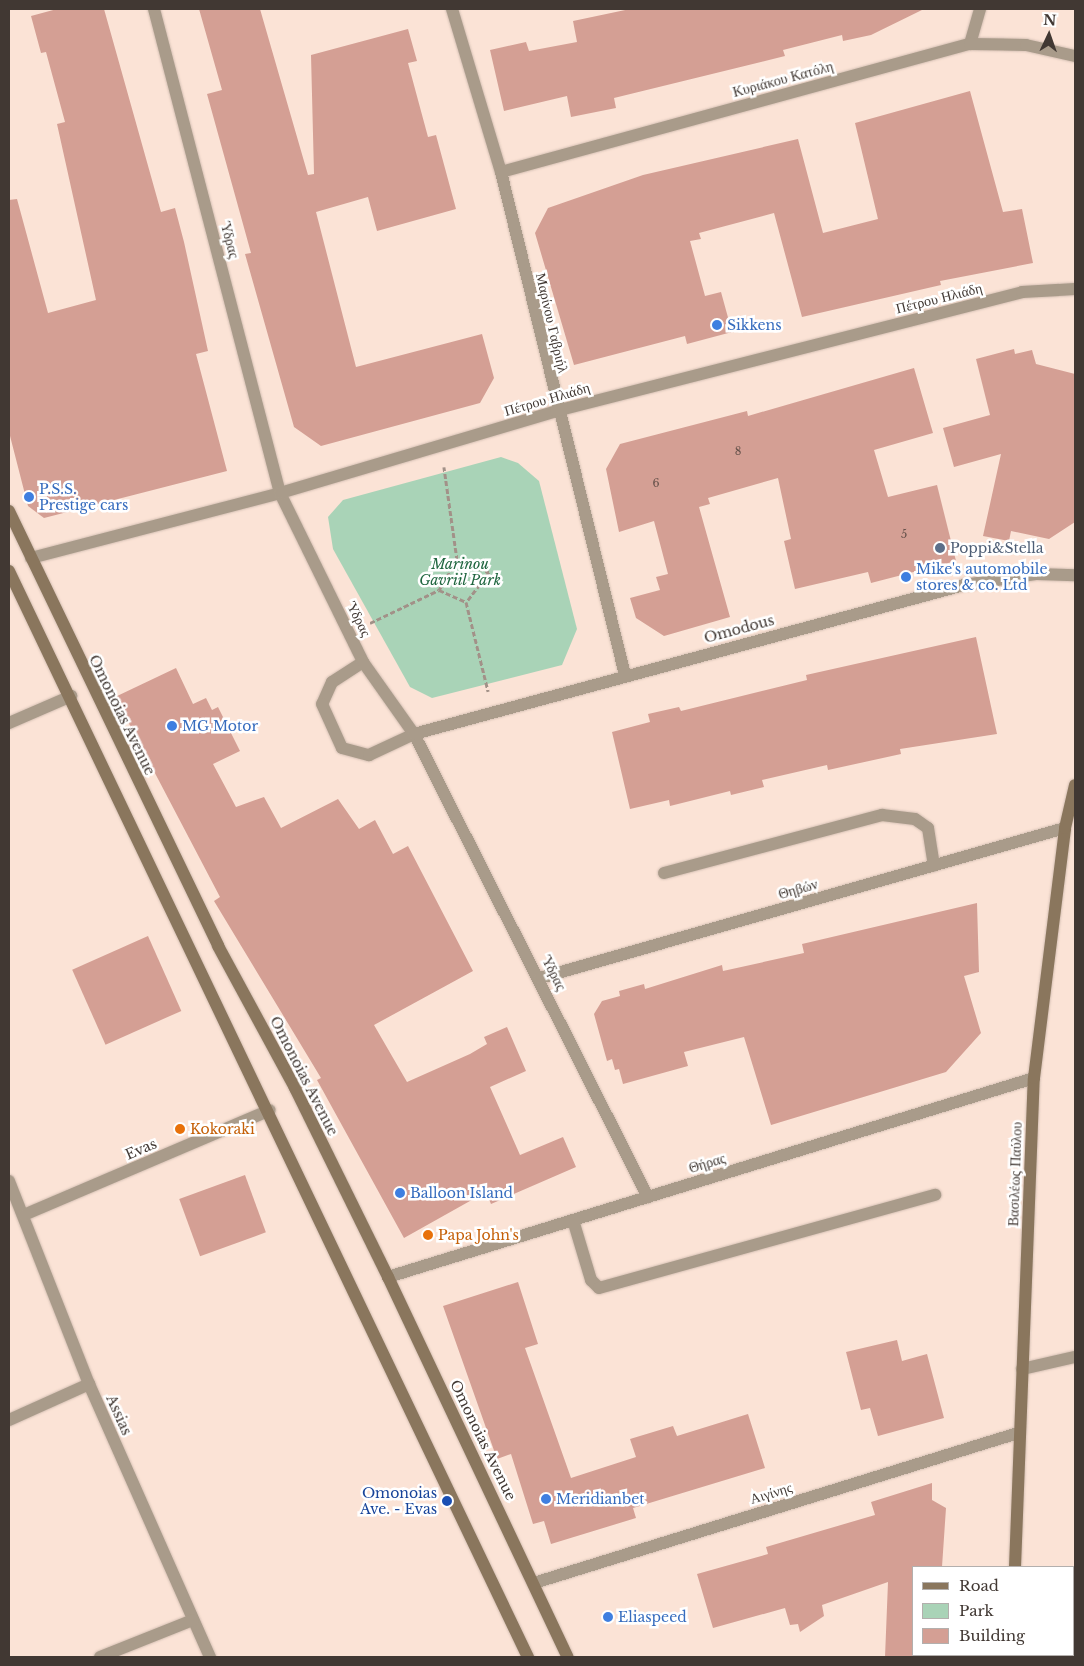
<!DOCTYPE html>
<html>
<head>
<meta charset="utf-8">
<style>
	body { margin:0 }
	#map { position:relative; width:1084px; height:1666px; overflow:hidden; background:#fbe3d6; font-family:"Libre Baskerville",serif }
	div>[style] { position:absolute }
	.green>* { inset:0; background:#a9d3b7 }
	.building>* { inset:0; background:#d49f94; transform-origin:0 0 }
	.path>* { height:3px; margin-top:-1.5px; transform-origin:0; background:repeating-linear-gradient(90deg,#a29188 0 5px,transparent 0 7.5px) }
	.roads { filter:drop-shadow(0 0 1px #d6c1b5) drop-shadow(0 0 1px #d6c1b5) }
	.lane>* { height:12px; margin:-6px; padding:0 6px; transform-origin:6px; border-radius:6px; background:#a99b8a }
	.street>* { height:12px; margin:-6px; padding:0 6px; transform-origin:6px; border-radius:6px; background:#a99b8a }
	.secondary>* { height:12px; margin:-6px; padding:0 6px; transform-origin:6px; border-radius:6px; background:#8a765d }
	.dots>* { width:14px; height:14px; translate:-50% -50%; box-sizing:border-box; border:2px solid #fff; border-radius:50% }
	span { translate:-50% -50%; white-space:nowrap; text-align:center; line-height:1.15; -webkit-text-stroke:5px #fff; paint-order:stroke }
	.number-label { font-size:11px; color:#66524b }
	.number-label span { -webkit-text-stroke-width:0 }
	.street-label { font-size:14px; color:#413833 }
	.shop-label { font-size:14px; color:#366cbe }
	.left { translate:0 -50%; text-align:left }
	.service-label { font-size:14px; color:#4e5e75 }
	.park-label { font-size:14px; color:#1f663f; font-style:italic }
	.food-label { font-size:14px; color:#c56008 }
	.transit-label { font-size:14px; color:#164399 }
	.right { translate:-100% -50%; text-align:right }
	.frame { position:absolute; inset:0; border:10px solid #413833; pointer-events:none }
	.legend { position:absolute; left:912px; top:1566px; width:162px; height:90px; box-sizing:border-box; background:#fff; border:1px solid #b3afad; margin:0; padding:6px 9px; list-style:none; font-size:15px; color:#413833 }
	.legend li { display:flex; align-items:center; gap:10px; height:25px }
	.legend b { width:25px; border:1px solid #b3afad }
	.north { position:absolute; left:1024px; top:10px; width:50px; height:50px; -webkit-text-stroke:4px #fff; paint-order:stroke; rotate:3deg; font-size:14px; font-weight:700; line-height:20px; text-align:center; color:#413833 }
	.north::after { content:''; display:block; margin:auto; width:18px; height:22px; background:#413833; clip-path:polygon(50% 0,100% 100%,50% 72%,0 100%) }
</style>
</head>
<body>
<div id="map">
	<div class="green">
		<i style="clip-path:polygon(501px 457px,518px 463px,539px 481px,577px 629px,562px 665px,432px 698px,410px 687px,333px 549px,328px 517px,343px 500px)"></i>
	</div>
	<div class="building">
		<i style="clip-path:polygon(57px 9px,104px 9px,161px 212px,175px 208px,184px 242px,208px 351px,196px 354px,227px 471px,44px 518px,28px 506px,9px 432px,9px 200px,17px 199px,48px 313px,96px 300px,57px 124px,65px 122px,46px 52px,41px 53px,31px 16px)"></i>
		<i style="clip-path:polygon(199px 9px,260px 9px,308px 175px,314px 174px,311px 55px,408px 29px,417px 61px,408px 63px,428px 137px,436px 135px,456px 209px,377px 231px,368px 197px,316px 212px,356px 367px,482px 334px,494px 378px,480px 403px,321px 446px,294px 427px,245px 254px,251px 253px,207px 94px,222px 90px)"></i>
		<i style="clip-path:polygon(630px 9px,924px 9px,871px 35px,843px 41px,842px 35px,783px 50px,785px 56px,614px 98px,616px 108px,571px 117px,567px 96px,504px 111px,490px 50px,526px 42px,529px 51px,577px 42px,573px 21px)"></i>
		<i style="clip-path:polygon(970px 91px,1003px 212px,1022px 209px,1033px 263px,940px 281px,941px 285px,802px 317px,774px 213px,699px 233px,701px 239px,690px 241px,705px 296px,721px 292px,732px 332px,687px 344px,685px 336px,574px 365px,535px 233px,548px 208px,643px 175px,798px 139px,823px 233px,878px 219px,855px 123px)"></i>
		<i style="clip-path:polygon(1014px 349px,1015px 354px,1032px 350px,1036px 364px,1075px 374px,1075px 522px,1049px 539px,1011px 531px,1009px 541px,983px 536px,1001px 454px,954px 467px,943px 428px,990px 415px,976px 359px)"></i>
		<i style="clip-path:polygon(914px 368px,933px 433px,874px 450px,888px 497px,937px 485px,956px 561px,871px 583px,868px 572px,795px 589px,784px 541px,791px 539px,778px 478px,708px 498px,710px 504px,699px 507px,730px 617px,664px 636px,636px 618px,630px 598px,660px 590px,656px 577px,668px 574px,654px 521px,619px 532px,606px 469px,620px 444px,747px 411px,748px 416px)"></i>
		<i style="clip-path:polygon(976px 637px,997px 734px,900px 749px,901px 754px,828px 770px,827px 765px,762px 780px,764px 787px,731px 795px,730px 791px,670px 806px,669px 800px,630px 809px,612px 732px,650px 722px,648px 714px,679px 707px,681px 711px,807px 680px,806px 675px)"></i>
		<i style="clip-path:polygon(176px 668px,193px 704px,206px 698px,212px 710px,218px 707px,240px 751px,213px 764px,236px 807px,264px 797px,281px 828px,338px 799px,359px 829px,375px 820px,393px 854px,408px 846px,473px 971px,374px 1025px,407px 1082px,470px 1054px,487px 1044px,484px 1037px,507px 1027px,526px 1071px,490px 1087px,520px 1155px,563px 1137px,576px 1167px,491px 1204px,486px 1192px,404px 1238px,317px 1080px,321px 1078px,214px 901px,220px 897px,115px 697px)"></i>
		<i style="clip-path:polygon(977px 903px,979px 972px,964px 976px,981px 1033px,946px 1072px,771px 1125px,744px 1037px,684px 1052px,688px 1066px,623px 1084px,619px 1069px,615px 1070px,612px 1059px,607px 1061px,594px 1014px,602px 1001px,620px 996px,619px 991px,644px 984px,645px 989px,722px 965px,723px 971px,804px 953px,802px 944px)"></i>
		<i style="left:148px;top:936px;width:82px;height:83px;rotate:66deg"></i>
		<i style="left:245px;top:1175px;width:61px;height:70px;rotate:70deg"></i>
		<i style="clip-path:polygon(518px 1282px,538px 1344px,525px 1348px,571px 1478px,636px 1457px,630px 1439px,673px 1426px,677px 1436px,748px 1414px,765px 1468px,633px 1508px,636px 1518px,551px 1544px,544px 1521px,533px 1524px,511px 1454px,497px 1459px,443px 1306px)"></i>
		<i style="clip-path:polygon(897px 1340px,902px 1361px,927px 1354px,944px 1418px,878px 1436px,870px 1408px,861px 1410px,846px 1352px)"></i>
		<i style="clip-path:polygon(932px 1483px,932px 1500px,946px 1508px,942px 1567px,913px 1567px,913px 1657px,885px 1657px,888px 1582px,822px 1605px,824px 1616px,800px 1632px,798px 1624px,790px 1625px,785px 1608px,713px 1628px,697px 1574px,768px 1554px,766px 1547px,875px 1515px,871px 1502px)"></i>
	</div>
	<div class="path">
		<i style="left:457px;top:560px;width:34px;rotate:21deg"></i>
		<i style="left:489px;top:572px;width:38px;rotate:127deg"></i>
		<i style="left:439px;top:590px;width:30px;rotate:24deg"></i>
		<i style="left:466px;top:602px;width:92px;rotate:76.1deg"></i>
		<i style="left:370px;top:623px;width:76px;rotate:-25.6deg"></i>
		<i style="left:439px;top:590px;width:35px;rotate:-59deg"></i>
		<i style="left:457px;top:560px;width:94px;rotate:-98deg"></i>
	</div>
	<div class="roads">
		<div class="lane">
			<i style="left:363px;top:662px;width:37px;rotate:147deg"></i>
			<i style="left:332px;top:682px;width:24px;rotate:114deg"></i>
			<i style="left:322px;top:704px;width:48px;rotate:65.6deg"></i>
			<i style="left:342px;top:748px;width:28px;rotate:15deg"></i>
			<i style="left:369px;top:755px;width:50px;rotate:-25deg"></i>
			<i style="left:664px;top:873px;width:226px;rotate:-14.9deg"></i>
			<i style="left:882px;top:815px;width:33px;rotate:7deg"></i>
			<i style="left:915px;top:819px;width:16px;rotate:35deg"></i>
			<i style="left:928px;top:828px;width:38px;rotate:81deg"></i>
			<i style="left:573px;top:1220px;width:63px;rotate:73.3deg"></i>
			<i style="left:591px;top:1280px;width:11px;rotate:45deg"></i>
			<i style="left:599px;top:1288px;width:349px;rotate:-15.5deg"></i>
		</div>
		<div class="street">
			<i style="left:154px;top:9px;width:500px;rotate:75.41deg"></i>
			<i style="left:280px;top:493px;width:188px;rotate:63.8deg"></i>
			<i style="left:363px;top:662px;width:88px;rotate:54.7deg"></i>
			<i style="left:414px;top:734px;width:519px;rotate:63.19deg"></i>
			<i style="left:452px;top:9px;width:170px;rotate:73.3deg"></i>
			<i style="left:501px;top:172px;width:518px;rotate:76.15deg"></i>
			<i style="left:970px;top:44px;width:36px;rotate:-74deg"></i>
			<i style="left:501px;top:172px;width:486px;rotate:-15.3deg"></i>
			<i style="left:970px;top:44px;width:56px;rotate:1deg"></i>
			<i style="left:1026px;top:45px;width:50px;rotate:12.7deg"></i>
			<i style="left:31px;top:558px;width:257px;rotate:-14.6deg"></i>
			<i style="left:280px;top:493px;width:288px;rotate:-16.5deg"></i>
			<i style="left:556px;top:411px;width:481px;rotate:-14.3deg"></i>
			<i style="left:1022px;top:292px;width:53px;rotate:-3.2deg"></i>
			<i style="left:9px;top:723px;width:68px;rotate:-23.5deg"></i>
			<i style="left:414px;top:734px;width:570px;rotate:-15.16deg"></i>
			<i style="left:964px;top:585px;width:74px;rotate:-8.6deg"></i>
			<i style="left:1037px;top:574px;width:38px;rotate:2deg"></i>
			<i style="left:540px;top:978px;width:546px;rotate:-15.95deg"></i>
			<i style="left:9px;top:1181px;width:218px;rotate:68.5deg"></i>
			<i style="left:89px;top:1384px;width:299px;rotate:66.1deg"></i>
			<i style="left:24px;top:1215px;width:267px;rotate:-23.1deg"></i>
			<i style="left:388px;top:1277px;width:676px;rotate:-17.12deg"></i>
			<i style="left:1022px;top:1369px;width:54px;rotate:-12.8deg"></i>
			<i style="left:9px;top:1420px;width:88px;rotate:-24.2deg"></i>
			<i style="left:534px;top:1583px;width:507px;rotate:-17.22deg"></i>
			<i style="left:100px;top:1657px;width:100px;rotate:-21.7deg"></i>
		</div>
		<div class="secondary">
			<i style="left:9px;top:511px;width:483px;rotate:64.3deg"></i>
			<i style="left:218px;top:946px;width:162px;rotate:61.5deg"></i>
			<i style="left:295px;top:1088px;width:211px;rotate:63.8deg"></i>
			<i style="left:388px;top:1277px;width:420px;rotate:64.7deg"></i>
			<i style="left:9px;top:571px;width:1204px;rotate:64.46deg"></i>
			<i style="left:1015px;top:1567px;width:489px;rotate:-87.8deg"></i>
			<i style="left:1034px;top:1078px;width:252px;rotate:-82.9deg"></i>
			<i style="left:1065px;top:828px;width:44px;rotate:-76.9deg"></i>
			<i style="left:1013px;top:1657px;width:2px;rotate:-90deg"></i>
		</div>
	</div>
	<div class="dots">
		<i style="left:717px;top:325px;background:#3f7fe0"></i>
		<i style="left:29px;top:497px;background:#3f7fe0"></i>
		<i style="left:940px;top:548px;background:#5c6f8a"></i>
		<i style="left:906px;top:577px;background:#3f7fe0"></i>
		<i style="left:172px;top:726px;background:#3f7fe0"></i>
		<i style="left:180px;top:1129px;background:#e8710a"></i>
		<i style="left:400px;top:1193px;background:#3f7fe0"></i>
		<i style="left:428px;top:1235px;background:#e8710a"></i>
		<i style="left:546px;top:1499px;background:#3f7fe0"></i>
		<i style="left:447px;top:1501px;background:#1a4fb4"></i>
		<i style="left:608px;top:1617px;background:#3f7fe0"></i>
	</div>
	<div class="number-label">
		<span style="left:738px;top:451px">8</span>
		<span style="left:656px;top:483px">6</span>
		<span style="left:904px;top:534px">5</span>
	</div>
	<div class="street-label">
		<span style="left:783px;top:79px;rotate:-15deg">Κυριάκου Κατόλη</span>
		<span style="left:230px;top:240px;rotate:75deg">Ύδρας</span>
		<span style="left:939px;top:298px;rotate:-14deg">Πέτρου Ηλιάδη</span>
		<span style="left:552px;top:323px;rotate:77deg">Μαρίνου Γαβριήλ</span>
		<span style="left:547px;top:399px;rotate:-16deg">Πέτρου Ηλιάδη</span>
		<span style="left:359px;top:619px;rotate:64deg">Ύδρας</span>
		<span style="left:739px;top:629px;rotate:-15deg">Omodous</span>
		<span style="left:122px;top:715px;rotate:64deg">Omonoias Avenue</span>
		<span style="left:798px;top:889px;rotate:-16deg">Θηβών</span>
		<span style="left:554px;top:973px;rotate:63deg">Ύδρας</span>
		<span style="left:304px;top:1076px;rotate:63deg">Omonoias Avenue</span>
		<span style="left:141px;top:1149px;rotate:-23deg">Evas</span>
		<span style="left:707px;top:1163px;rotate:-17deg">Θήρας</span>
		<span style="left:1015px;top:1174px;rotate:-88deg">Βασιλέως Παύλου</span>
		<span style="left:119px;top:1415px;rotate:66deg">Assias</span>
		<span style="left:483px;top:1440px;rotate:64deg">Omonoias Avenue</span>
		<span style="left:771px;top:1493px;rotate:-17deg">Αιγίνης</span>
	</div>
	<div class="shop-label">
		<span class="left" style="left:727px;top:325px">Sikkens</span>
		<span class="left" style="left:39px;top:497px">P.S.S.<br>Prestige cars</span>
		<span class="left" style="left:916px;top:577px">Mike's automobile<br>stores &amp; co. Ltd</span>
		<span class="left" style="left:182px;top:726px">MG Motor</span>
		<span class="left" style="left:410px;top:1193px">Balloon Island</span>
		<span class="left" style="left:556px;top:1499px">Meridianbet</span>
		<span class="left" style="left:618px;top:1617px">Eliaspeed</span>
	</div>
	<div class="service-label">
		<span class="left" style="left:950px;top:548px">Poppi&amp;Stella</span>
	</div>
	<div class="park-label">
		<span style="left:460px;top:572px">Marinou<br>Gavriil Park</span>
	</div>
	<div class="food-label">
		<span class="left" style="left:190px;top:1129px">Kokoraki</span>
		<span class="left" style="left:438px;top:1235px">Papa John's</span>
	</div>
	<div class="transit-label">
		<span class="right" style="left:437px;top:1501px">Omonoias<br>Ave. - Evas</span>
	</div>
	<div class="frame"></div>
	<ul class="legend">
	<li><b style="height:6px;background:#8a765d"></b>Road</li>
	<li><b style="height:14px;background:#a9d3b7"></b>Park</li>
	<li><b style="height:14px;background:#d49f94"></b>Building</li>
	</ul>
	<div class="north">N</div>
</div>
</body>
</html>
